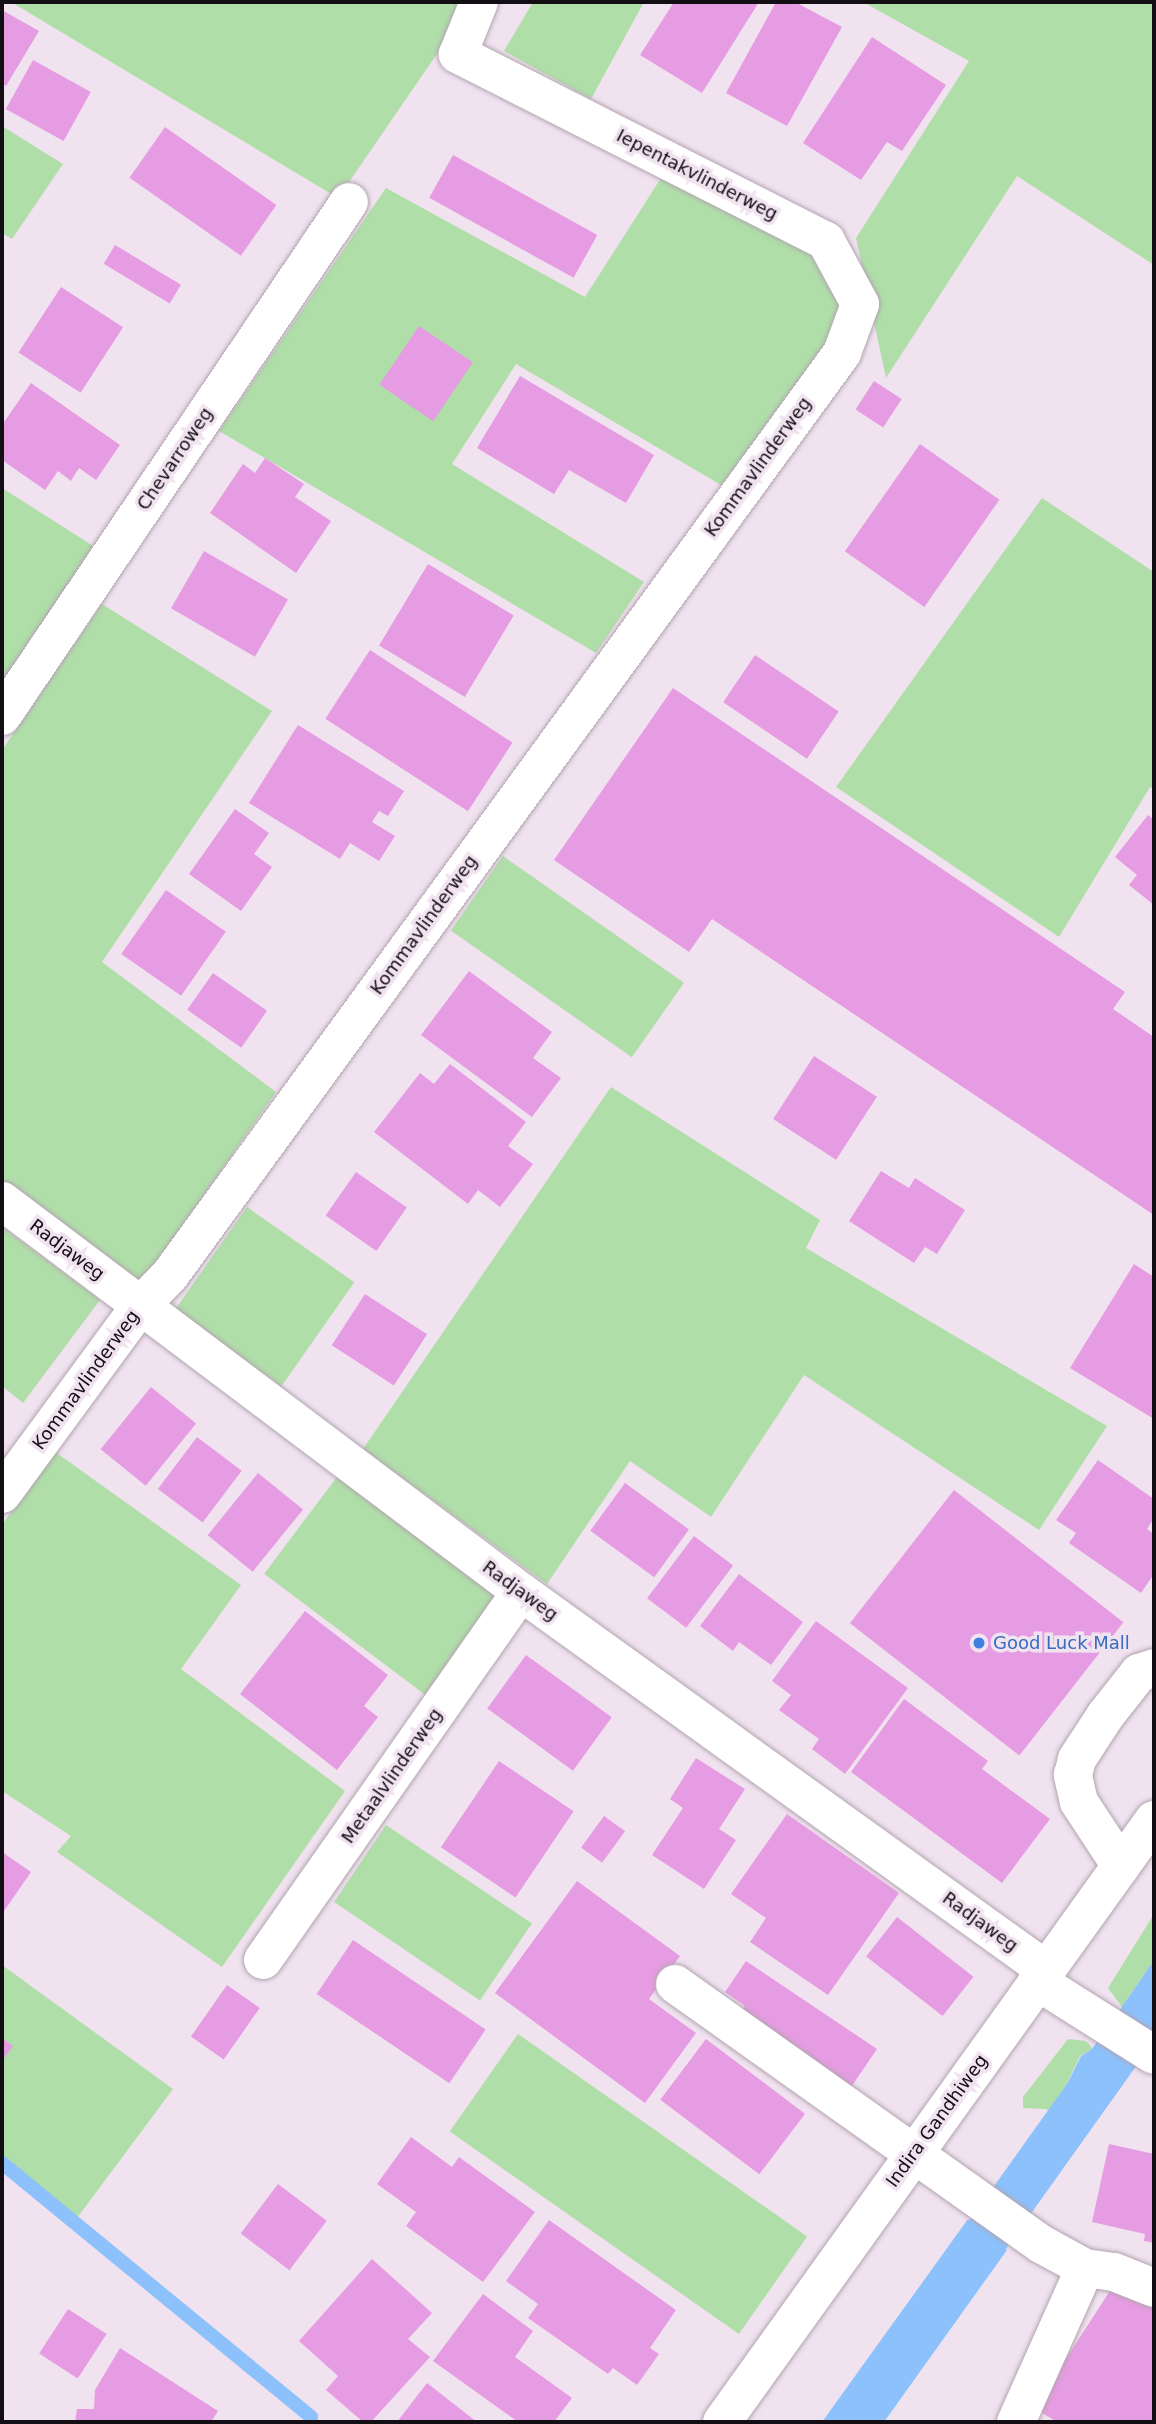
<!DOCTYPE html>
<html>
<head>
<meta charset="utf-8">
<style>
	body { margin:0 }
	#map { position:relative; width:1156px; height:2424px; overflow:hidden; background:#f1e2f0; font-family:"DejaVu Sans",sans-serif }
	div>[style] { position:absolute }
	.green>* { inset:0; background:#b0dea9; transform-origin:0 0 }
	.water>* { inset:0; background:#8cc1fc }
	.stream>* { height:14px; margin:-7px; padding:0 7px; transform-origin:7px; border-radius:7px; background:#8cc1fc }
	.canal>* { height:46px; margin:-23px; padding:0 23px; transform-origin:23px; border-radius:23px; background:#8cc1fc }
	.building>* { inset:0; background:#e69ce2; transform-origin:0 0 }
	.roads { filter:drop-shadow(0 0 2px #b2a4b0) drop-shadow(0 0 2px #b2a4b0) }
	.minor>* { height:38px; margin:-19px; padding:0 19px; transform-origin:19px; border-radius:19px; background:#fff }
	.major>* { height:38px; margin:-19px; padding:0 19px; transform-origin:19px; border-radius:19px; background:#fff }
	.dots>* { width:19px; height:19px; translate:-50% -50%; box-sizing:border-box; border:4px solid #f1e2f0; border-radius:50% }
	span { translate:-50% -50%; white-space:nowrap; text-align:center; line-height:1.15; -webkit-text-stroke:7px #f1e2f0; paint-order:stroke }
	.street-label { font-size:18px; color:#130e13 }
	.shop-label { font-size:18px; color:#366cbe }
	.left { translate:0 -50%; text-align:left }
	.frame { position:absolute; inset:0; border:4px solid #130e13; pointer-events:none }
</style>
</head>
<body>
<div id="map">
	<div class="green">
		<i style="clip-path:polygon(11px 2px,459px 2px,439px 51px,338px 198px)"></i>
		<i style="clip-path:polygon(533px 2px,644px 2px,591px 99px,504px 51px)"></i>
		<i style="clip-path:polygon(863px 2px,1154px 2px,1154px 265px,1017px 176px,886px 378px,856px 238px,969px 61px)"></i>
		<i style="clip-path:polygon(2px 126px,63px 164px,12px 239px,2px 233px)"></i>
		<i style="clip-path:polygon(661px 178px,821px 257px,842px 309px,822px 358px,726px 488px,516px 364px,452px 464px,644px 582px,596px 653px,219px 431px,386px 188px,585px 297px)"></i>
		<i style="clip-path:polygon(2px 488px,98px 549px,2px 689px)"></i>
		<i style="clip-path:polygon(1042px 498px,1154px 572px,1154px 789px,1150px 787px,1059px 937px,836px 787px)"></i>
		<i style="clip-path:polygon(102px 604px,272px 711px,102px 962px,276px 1092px,140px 1286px,2px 1181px,2px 750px)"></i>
		<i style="left:503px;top:856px;width:221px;height:91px;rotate:35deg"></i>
		<i style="clip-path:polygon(611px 1087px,820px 1220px,806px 1248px,1107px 1426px,1039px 1530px,804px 1375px,711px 1517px,630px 1461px,547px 1584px,363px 1449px)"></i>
		<i style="left:247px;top:1207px;width:131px;height:127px;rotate:35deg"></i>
		<i style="clip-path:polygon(2px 1227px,100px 1300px,23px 1403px,2px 1386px)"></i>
		<i style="clip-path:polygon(54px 1451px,241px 1585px,181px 1669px,345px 1791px,222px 1967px,57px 1852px,71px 1836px,2px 1791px,2px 1525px)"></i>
		<i style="left:340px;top:1473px;width:201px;height:126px;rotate:37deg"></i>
		<i style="left:386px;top:1825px;width:176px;height:93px;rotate:34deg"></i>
		<i style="clip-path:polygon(1154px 1914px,1154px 1960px,1122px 2007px,1108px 1988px)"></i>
		<i style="clip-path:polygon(2px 1965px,173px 2089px,74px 2222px,2px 2163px)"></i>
		<i style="left:518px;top:2034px;width:353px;height:119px;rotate:35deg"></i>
		<i style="clip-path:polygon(1068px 2039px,1086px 2041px,1093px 2049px,1080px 2056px,1052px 2114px,1046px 2109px,1023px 2108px,1023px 2097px)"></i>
	</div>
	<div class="water">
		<i style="clip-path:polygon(1154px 1960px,1154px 2023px,1146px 2025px,1122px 2007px)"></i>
		<i style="clip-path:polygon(1093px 2049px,1130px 2074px,1034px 2208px,999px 2180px,1052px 2114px,1081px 2056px)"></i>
		<i style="clip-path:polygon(968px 2219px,1007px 2250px,884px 2422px,822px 2422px)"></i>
	</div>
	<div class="stream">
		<i style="left:2px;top:2163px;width:400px;rotate:39.4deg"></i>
	</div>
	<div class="canal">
		<i style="left:951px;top:2286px;width:350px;rotate:-54.5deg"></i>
	</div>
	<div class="building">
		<i style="clip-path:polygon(674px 2px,759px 2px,702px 93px,640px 55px)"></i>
		<i style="clip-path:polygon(776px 2px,795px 2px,842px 27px,787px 126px,726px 93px)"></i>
		<i style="clip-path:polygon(2px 10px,39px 31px,6px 86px,2px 83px)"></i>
		<i style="clip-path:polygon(872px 37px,946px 85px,902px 151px,887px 142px,861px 180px,803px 143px)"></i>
		<i style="left:33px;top:60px;width:66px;height:56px;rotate:29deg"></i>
		<i style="left:165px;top:127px;width:136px;height:62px;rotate:35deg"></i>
		<i style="left:453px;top:155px;width:165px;height:49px;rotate:29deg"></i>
		<i style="left:115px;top:245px;width:77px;height:22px;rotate:31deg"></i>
		<i style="left:61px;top:287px;width:74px;height:78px;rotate:33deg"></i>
		<i style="left:419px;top:326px;width:65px;height:71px;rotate:34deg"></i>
		<i style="clip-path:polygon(520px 376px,654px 455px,626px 503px,569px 470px,554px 494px,477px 448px)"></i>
		<i style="left:874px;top:381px;width:33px;height:34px;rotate:33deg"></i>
		<i style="clip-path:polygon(31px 383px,120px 445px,96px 480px,79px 468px,71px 481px,58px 471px,45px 490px,2px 460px,2px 425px)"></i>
		<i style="left:920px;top:444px;width:97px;height:131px;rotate:35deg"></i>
		<i style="clip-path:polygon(265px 458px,304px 484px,295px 497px,331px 521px,296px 573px,210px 513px,243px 464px,255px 473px)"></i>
		<i style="left:204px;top:551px;width:97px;height:66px;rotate:30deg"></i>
		<i style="left:428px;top:564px;width:100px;height:95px;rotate:31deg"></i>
		<i style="left:370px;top:650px;width:170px;height:82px;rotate:33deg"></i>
		<i style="left:755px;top:655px;width:101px;height:57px;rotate:34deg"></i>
		<i style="clip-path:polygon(673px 688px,1125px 992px,1113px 1009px,1154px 1037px,1154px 1215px,712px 919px,689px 952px,554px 860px)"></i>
		<i style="clip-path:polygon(298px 725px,404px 791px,388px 816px,379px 811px,372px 822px,395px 836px,379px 861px,350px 843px,340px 859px,249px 803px)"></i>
		<i style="clip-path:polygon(235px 809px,269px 833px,254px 854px,272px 867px,241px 911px,189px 874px)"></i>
		<i style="clip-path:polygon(1148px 815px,1154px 820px,1154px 905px,1129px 885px,1137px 875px,1115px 857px)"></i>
		<i style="left:166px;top:890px;width:73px;height:78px;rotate:35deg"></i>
		<i style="clip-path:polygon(469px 971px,552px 1032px,533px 1058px,561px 1078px,532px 1117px,421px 1035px)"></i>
		<i style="left:213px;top:973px;width:66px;height:45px;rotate:35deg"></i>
		<i style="left:814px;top:1056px;width:75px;height:75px;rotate:33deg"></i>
		<i style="clip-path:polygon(450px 1064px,526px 1122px,508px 1146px,533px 1164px,500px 1207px,478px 1190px,468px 1204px,374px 1132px,420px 1073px,434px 1084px)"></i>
		<i style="clip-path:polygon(881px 1171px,909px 1188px,915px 1178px,965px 1210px,937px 1254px,925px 1247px,914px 1263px,849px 1221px)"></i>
		<i style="left:356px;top:1172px;width:62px;height:53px;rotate:35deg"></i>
		<i style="clip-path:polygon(1134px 1264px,1154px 1277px,1154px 1419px,1070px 1368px)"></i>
		<i style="left:365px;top:1294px;width:74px;height:61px;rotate:33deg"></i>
		<i style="left:151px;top:1387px;width:58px;height:80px;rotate:39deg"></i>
		<i style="left:197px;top:1437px;width:56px;height:65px;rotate:37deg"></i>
		<i style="clip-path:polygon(1098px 1460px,1154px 1499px,1154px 1518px,1147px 1529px,1154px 1534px,1154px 1574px,1141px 1593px,1069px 1543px,1076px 1533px,1056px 1520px)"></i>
		<i style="left:258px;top:1473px;width:58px;height:80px;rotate:39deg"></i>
		<i style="left:625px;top:1483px;width:79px;height:59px;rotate:36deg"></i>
		<i style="left:954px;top:1490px;width:215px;height:169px;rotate:38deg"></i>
		<i style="left:694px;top:1536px;width:49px;height:78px;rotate:37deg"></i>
		<i style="clip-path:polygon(739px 1574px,803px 1622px,771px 1665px,739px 1642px,733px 1651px,700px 1626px)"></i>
		<i style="clip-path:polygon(305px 1611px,388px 1675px,364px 1706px,378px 1717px,337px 1770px,240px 1694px)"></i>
		<i style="clip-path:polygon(816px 1621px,908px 1688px,845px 1774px,812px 1749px,819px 1739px,779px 1710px,791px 1695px,772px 1681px)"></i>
		<i style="left:526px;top:1655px;width:106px;height:66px;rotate:36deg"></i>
		<i style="clip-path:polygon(904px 1699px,988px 1761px,982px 1769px,1050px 1819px,1002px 1883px,851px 1772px)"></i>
		<i style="clip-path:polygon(696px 1758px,745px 1789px,719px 1829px,736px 1840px,704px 1889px,652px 1855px,683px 1808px,670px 1799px)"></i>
		<i style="left:499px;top:1761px;width:90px;height:104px;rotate:34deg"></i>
		<i style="clip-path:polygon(787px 1814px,899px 1893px,828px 1995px,750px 1942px,766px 1918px,731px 1894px)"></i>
		<i style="left:604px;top:1816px;width:26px;height:39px;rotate:36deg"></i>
		<i style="clip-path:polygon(2px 1852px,31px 1872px,2px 1914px)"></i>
		<i style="clip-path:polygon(577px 1881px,680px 1956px,649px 1999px,696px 2033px,645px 2103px,495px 1993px)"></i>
		<i style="left:897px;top:1917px;width:97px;height:50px;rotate:38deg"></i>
		<i style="left:353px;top:1940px;width:160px;height:65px;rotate:34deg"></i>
		<i style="clip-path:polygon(746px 1961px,877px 2049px,843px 2099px,737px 2017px,745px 2006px,725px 1992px)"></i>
		<i style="left:227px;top:1985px;width:40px;height:63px;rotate:35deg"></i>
		<i style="clip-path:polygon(2px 2038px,13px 2046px,2px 2061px)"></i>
		<i style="left:706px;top:2039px;width:124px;height:76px;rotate:37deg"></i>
		<i style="clip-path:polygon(411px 2137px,452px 2167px,459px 2157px,535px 2212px,483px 2282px,406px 2226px,416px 2212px,377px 2184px)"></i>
		<i style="clip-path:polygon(1109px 2144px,1154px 2154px,1154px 2243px,1144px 2241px,1145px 2234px,1092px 2222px)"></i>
		<i style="left:278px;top:2184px;width:61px;height:62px;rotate:37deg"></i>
		<i style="clip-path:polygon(549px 2220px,676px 2310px,650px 2348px,659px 2354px,637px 2385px,613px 2368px,608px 2374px,528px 2318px,538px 2304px,506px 2281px)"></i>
		<i style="clip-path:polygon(372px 2259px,432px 2313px,408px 2339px,430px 2357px,371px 2422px,363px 2422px,326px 2390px,338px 2376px,299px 2341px)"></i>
		<i style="clip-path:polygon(1117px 2280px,1154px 2304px,1154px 2422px,1057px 2422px,1034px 2408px)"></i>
		<i style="clip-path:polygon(483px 2294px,533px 2331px,515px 2357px,572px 2398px,554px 2422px,518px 2422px,433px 2361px)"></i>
		<i style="left:68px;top:2309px;width:46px;height:53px;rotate:33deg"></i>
		<i style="clip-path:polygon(120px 2348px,218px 2411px,211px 2422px,75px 2422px,77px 2409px,94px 2409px,95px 2390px)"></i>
		<i style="clip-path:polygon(427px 2383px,477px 2422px,397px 2422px)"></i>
	</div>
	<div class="roads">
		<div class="minor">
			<i style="left:2px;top:716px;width:620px;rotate:-55.98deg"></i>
			<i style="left:2px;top:1201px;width:650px;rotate:36.99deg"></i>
			<i style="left:521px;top:1592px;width:647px;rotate:35.75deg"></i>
			<i style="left:2px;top:1494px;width:235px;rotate:-53.7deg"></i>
			<i style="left:141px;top:1305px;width:42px;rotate:-46deg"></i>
			<i style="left:170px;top:1275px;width:1141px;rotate:-53.91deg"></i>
			<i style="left:842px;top:353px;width:52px;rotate:-69.8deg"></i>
			<i style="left:860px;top:304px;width:72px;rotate:-118.4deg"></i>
			<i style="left:826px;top:241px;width:413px;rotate:-153.1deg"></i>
			<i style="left:458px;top:54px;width:56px;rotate:-68deg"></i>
			<i style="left:1121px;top:1866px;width:77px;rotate:-123.3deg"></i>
			<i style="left:1079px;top:1802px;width:28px;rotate:-103deg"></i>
			<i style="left:1073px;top:1775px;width:16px;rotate:-76deg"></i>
			<i style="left:1077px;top:1759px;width:51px;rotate:-56.9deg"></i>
			<i style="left:1105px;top:1716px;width:55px;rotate:-51.7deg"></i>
			<i style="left:1139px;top:1673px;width:16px;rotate:-18deg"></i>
			<i style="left:263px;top:1960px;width:449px;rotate:-55deg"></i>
			<i style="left:1037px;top:1981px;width:138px;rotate:32.3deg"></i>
			<i style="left:675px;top:1984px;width:449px;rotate:35.4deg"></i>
			<i style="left:1041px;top:2244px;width:50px;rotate:28.6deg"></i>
			<i style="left:1085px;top:2268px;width:169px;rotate:114.1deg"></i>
			<i style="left:1085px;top:2268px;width:29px;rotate:8deg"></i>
			<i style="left:1114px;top:2272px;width:43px;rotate:21.8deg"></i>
		</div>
		<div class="major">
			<i style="left:722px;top:2422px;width:741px;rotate:-54.34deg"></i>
		</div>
	</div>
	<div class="dots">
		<i style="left:979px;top:1643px;background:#3f7fe0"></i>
	</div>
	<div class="street-label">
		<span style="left:697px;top:175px;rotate:27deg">Iepentakvlinderweg</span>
		<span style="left:175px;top:459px;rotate:-56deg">Chevarroweg</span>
		<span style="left:758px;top:467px;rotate:-54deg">Kommavlinderweg</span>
		<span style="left:424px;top:925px;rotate:-54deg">Kommavlinderweg</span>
		<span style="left:67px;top:1250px;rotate:37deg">Radjaweg</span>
		<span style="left:86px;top:1380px;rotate:-54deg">Kommavlinderweg</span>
		<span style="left:520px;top:1591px;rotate:36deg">Radjaweg</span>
		<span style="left:392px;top:1776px;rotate:-55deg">Metaalvlinderweg</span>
		<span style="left:980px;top:1922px;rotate:36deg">Radjaweg</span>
		<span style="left:937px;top:2121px;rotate:-54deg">Indira Gandhiweg</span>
	</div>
	<div class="shop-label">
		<span class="left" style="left:993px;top:1643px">Good Luck Mall</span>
	</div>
	<div class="frame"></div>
</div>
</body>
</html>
